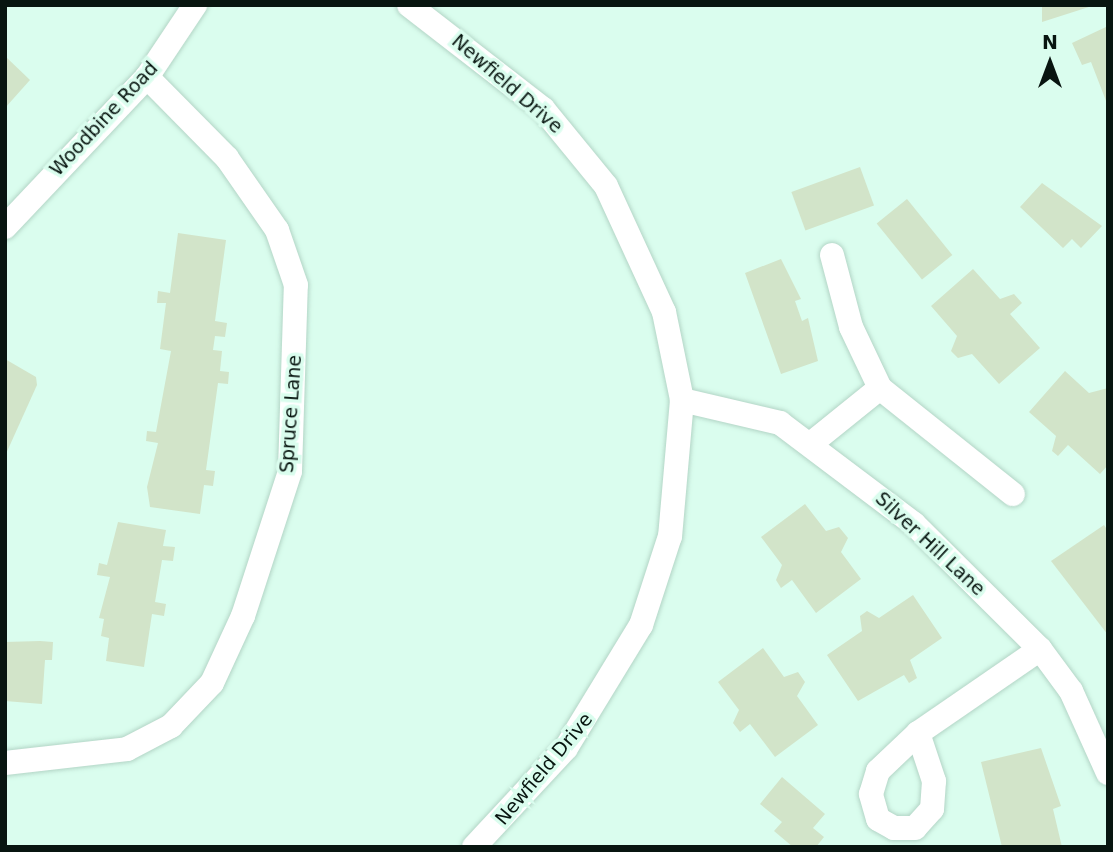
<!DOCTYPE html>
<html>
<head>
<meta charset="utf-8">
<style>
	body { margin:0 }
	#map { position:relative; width:1113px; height:852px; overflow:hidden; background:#dafdee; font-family:"DejaVu Sans",sans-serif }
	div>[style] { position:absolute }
	.building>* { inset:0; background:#d2e4c9; transform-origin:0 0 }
	.roads { filter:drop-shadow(0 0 2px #b3d5c6) drop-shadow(0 0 2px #b3d5c6) }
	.minor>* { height:24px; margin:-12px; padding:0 12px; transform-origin:12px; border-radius:12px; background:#fff }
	span { translate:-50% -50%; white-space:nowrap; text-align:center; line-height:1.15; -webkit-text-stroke:7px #dafdee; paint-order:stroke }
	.street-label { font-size:19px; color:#081510 }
	.frame { position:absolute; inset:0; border:7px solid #081510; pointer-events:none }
	.north { position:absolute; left:1015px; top:28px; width:70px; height:70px; -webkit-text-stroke:5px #dafdee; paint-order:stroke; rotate:0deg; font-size:19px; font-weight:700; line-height:28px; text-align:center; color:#081510 }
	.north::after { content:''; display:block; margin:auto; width:24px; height:32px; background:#081510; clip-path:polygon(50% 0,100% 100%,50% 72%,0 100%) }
</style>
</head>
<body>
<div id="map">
	<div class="building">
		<i style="clip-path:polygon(1042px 5px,1092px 5px,1092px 6px,1042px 22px)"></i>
		<i style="clip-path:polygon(1108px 26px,1108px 106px,1091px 62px,1082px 65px,1072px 43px)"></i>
		<i style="clip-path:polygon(5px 56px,30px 80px,5px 108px)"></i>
		<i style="left:860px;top:167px;width:41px;height:73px;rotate:70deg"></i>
		<i style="clip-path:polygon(1042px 183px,1102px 226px,1081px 248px,1072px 239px,1063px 248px,1020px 207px)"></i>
		<i style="left:907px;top:199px;width:72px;height:39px;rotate:51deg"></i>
		<i style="clip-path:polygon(178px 233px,226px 240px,215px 321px,227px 323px,225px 337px,215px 336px,213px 350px,222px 351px,220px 371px,229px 372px,228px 384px,218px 383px,206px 470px,215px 471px,213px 486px,204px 485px,200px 514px,150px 507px,147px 487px,158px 443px,146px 441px,147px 431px,156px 432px,171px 351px,160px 349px,166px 303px,157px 303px,158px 291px,170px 293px)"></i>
		<i style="clip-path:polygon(781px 259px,801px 299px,795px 301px,802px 321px,808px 318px,818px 361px,781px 374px,745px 273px)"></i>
		<i style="clip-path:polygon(973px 269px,1000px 299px,1014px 294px,1022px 303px,1010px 314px,1040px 348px,999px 384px,972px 354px,958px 358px,951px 351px,957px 336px,931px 306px)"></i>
		<i style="clip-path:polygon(5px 359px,36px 377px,37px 385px,5px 456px)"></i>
		<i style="clip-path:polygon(1065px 371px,1089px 393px,1108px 388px,1108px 465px,1100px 474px,1068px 445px,1058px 456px,1052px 451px,1056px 436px,1029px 412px)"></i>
		<i style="clip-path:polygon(805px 504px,826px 531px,839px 527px,848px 538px,841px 552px,861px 579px,816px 613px,792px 580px,781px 588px,776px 580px,782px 565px,761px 537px)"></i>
		<i style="clip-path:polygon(118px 522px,166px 530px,163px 546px,175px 547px,173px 561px,162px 560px,155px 602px,166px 604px,164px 616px,152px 614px,144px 667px,106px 661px,109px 638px,101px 636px,104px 619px,99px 618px,110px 577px,97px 575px,99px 563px,107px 565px)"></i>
		<i style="clip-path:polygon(1104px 525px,1108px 531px,1108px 635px,1051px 561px)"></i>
		<i style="clip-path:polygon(913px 595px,942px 638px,910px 660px,917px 678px,909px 683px,904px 675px,858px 701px,827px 655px,862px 631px,860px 616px,867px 611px,879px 618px)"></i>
		<i style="clip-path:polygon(40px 641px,53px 642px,52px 660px,45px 660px,42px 704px,5px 701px,5px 642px)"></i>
		<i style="clip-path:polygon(763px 648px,784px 677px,798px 672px,805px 682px,797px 696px,818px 725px,775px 757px,750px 724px,740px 732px,733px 723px,739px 710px,718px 682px)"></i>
		<i style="clip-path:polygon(1041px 748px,1061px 806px,1053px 809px,1062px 847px,1002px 847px,981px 762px)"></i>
		<i style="clip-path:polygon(782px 777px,825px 814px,813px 828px,824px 837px,816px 847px,793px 847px,774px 831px,782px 822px,760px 804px)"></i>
	</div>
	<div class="roads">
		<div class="minor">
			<i style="left:409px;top:5px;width:170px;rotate:37.8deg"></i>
			<i style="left:543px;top:109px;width:99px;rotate:50.7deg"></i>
			<i style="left:606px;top:186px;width:139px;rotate:65.3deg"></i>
			<i style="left:664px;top:312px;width:90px;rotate:78.4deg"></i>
			<i style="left:682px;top:400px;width:137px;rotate:95deg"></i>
			<i style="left:670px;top:536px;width:94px;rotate:108deg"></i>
			<i style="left:641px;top:625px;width:144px;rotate:121.4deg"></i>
			<i style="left:566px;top:748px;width:135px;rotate:132.9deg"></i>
			<i style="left:5px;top:227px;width:207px;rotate:-46.6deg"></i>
			<i style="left:147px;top:77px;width:87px;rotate:-56.3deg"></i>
			<i style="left:832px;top:255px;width:74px;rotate:75.2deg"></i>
			<i style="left:851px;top:327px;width:68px;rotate:64.6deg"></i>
			<i style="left:880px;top:388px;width:170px;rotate:38.6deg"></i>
			<i style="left:682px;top:400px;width:101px;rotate:13.2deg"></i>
			<i style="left:780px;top:423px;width:168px;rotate:37deg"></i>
			<i style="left:914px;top:524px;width:177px;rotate:44.8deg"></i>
			<i style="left:1040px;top:649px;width:52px;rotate:53.6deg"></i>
			<i style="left:1071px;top:691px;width:90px;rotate:65.7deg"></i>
			<i style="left:813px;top:442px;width:86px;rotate:-38.9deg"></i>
			<i style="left:918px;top:733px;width:51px;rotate:71.6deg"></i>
			<i style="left:934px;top:781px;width:28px;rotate:94deg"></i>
			<i style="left:932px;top:809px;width:25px;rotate:132deg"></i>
			<i style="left:915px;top:828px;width:21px;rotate:180deg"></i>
			<i style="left:894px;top:828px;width:18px;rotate:-151deg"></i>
			<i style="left:878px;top:819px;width:26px;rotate:-106deg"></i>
			<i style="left:871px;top:794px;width:24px;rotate:-73deg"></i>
			<i style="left:878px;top:771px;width:55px;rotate:-43.5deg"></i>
			<i style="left:918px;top:733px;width:148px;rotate:-34.5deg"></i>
			<i style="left:5px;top:763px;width:123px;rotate:-6.5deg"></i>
			<i style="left:127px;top:749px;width:50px;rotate:-27.6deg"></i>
			<i style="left:171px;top:726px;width:59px;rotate:-46.4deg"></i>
			<i style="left:212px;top:683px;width:74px;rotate:-65.2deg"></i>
			<i style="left:243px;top:616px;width:152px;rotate:-72deg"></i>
			<i style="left:290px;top:471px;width:186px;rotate:-88.2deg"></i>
			<i style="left:296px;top:285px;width:58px;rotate:-109.1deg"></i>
			<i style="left:277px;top:230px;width:88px;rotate:-124.8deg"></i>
			<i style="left:227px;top:158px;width:114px;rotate:-134.6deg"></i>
		</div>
	</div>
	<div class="street-label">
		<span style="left:507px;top:84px;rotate:41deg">Newfield Drive</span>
		<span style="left:104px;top:119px;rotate:-47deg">Woodbine Road</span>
		<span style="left:291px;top:414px;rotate:-86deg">Spruce Lane</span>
		<span style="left:930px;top:544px;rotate:43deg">Silver Hill Lane</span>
		<span style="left:544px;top:769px;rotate:-50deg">Newfield Drive</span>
	</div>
	<div class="frame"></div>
	<div class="north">N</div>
</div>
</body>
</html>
